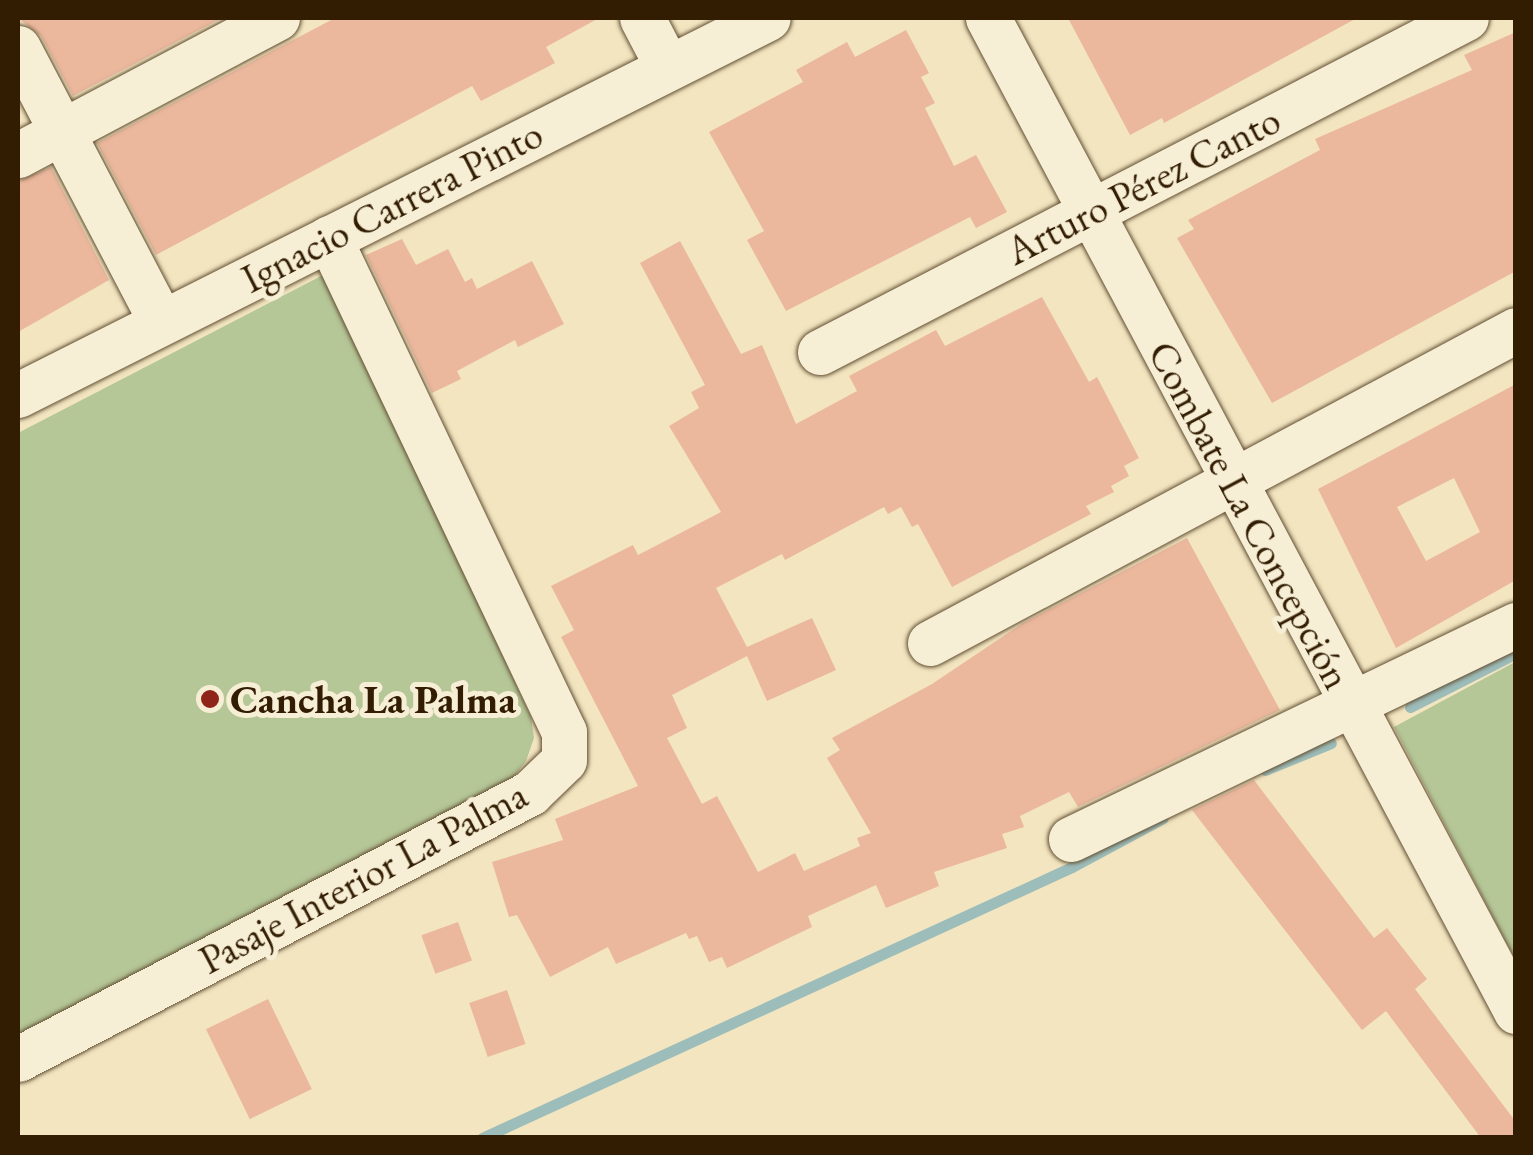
<!DOCTYPE html>
<html>
<head>
<meta charset="utf-8">
<style>
	body { margin:0 }
	#map { position:relative; width:1533px; height:1155px; overflow:hidden; background:#f2e5c0; font-family:"EB Garamond",serif }
	div>[style] { position:absolute }
	.green>* { inset:0; background:#b5c697 }
	.stream>* { height:11px; margin:-5.5px; padding:0 5.5px; transform-origin:5.5px; border-radius:5.5px; background:#9dbdba }
	.building>* { inset:0; background:#ebb89e; transform-origin:0 0 }
	.roads { filter:drop-shadow(0 0 2px #624f32) drop-shadow(0 0 2px #624f32) }
	.minor>* { height:45px; margin:-22.5px; padding:0 22.5px; transform-origin:22.5px; border-radius:22.5px; background:#f7eed6 }
	.dots>* { width:28px; height:28px; translate:-50% -50%; box-sizing:border-box; border:5px solid #f7eed6; border-radius:50% }
	span { translate:-50% -50%; white-space:nowrap; text-align:center; line-height:1.15; -webkit-text-stroke:10px #f7eed6; paint-order:stroke }
	.street-label { font-size:40px; color:#321d02 }
	.poi-label { font-size:40px; color:#321d02; font-weight:700 }
	.left { translate:0 -50%; text-align:left }
	.frame { position:absolute; inset:0; border:20px solid #321d02; pointer-events:none }
</style>
</head>
<body>
<div id="map">
	<div class="green">
		<i style="clip-path:polygon(327px 273px,531px 717px,534px 738px,526px 761px,511px 780px,18px 1044px,18px 433px)"></i>
		<i style="clip-path:polygon(1515px 662px,1515px 959px,1394px 727px)"></i>
	</div>
	<div class="stream">
		<i style="left:1410px;top:707px;width:119px;rotate:-27deg"></i>
		<i style="left:1265px;top:770px;width:71px;rotate:-22.2deg"></i>
		<i style="left:482px;top:1138px;width:649px;rotate:-24.67deg"></i>
		<i style="left:1072px;top:867px;width:103px;rotate:-28.3deg"></i>
	</div>
	<div class="building">
		<i style="clip-path:polygon(18px 18px,222px 18px,73px 96px,41px 36px)"></i>
		<i style="clip-path:polygon(335px 18px,599px 18px,546px 47px,555px 63px,481px 101px,472px 86px,156px 255px,97px 143px)"></i>
		<i style="clip-path:polygon(1068px 18px,1357px 18px,1164px 123px,1162px 118px,1130px 135px)"></i>
		<i style="clip-path:polygon(906px 30px,929px 73px,921px 77px,935px 103px,925px 108px,954px 166px,976px 155px,1007px 212px,976px 228px,970px 217px,786px 311px,747px 240px,764px 231px,709px 132px,803px 82px,796px 70px,847px 42px,855px 57px)"></i>
		<i style="clip-path:polygon(1516px 32px,1516px 271px,1272px 403px,1177px 238px,1194px 229px,1188px 220px,1320px 150px,1315px 139px,1472px 70px,1464px 55px)"></i>
		<i style="clip-path:polygon(51px 167px,109px 280px,18px 332px,18px 181px)"></i>
		<i style="clip-path:polygon(402px 239px,416px 265px,448px 249px,465px 282px,472px 278px,477px 289px,532px 261px,564px 324px,518px 347px,515px 340px,457px 371px,461px 379px,432px 393px,366px 255px)"></i>
		<i style="clip-path:polygon(680px 241px,741px 354px,762px 345px,796px 424px,857px 391px,849px 376px,936px 330px,945px 346px,1042px 297px,1089px 382px,1097px 377px,1139px 458px,1124px 466px,1129px 476px,1111px 486px,1114px 492px,1086px 506px,1091px 514px,952px 587px,918px 524px,912px 527px,901px 507px,888px 514px,884px 507px,785px 560px,782px 554px,716px 588px,747px 647px,812px 618px,836px 670px,767px 701px,747px 656px,672px 695px,687px 728px,667px 738px,702px 804px,717px 796px,758px 872px,795px 853px,804px 871px,860px 846px,857px 838px,871px 833px,827px 758px,840px 750px,832px 738px,932px 684px,1023px 623px,1187px 538px,1280px 710px,1078px 807px,1069px 792px,1020px 816px,1024px 827px,1002px 834px,1007px 848px,934px 872px,939px 886px,886px 908px,876px 885px,808px 916px,812px 927px,727px 968px,722px 957px,709px 962px,697px 936px,689px 939px,686px 933px,616px 964px,608px 947px,550px 977px,517px 915px,509px 917px,492px 862px,563px 840px,555px 819px,638px 786px,561px 637px,574px 630px,551px 586px,633px 545px,638px 555px,721px 512px,669px 426px,699px 408px,691px 392px,705px 385px,640px 263px)"></i>
		<i style="clip-path:polygon(evenodd,1516px 384px,1516px 580px,1396px 648px,1318px 489px,1516px 384px,1454px 478px,1480px 532px,1426px 561px,1397px 507px,1454px 478px)"></i>
		<i style="clip-path:polygon(1254px 780px,1374px 938px,1387px 928px,1427px 979px,1415px 989px,1516px 1122px,1516px 1138px,1481px 1138px,1386px 1011px,1362px 1030px,1192px 810px)"></i>
		<i style="left:458px;top:922px;width:41px;height:39px;rotate:70deg"></i>
		<i style="left:507px;top:990px;width:57px;height:40px;rotate:71deg"></i>
		<i style="left:268px;top:999px;width:100px;height:69px;rotate:64deg"></i>
	</div>
	<div class="roads">
		<div class="minor">
			<i style="left:642px;top:18px;width:56px;rotate:62.5deg"></i>
			<i style="left:988px;top:18px;width:1125px;rotate:62deg"></i>
			<i style="left:18px;top:48px;width:309px;rotate:62.4deg"></i>
			<i style="left:18px;top:155px;width:293px;rotate:-27.9deg"></i>
			<i style="left:820px;top:352px;width:727px;rotate:-27.34deg"></i>
			<i style="left:18px;top:395px;width:839px;rotate:-26.69deg"></i>
			<i style="left:930px;top:643px;width:664px;rotate:-28.11deg"></i>
			<i style="left:1071px;top:839px;width:494px;rotate:-25.7deg"></i>
			<i style="left:18px;top:1059px;width:577px;rotate:-27.45deg"></i>
			<i style="left:530px;top:793px;width:47px;rotate:-44.1deg"></i>
			<i style="left:564px;top:760px;width:28px;rotate:-90deg"></i>
			<i style="left:564px;top:732px;width:547px;rotate:-115.44deg"></i>
		</div>
	</div>
	<div class="dots">
		<i style="left:210px;top:699px;background:#8f2418"></i>
	</div>
	<div class="street-label">
		<span style="left:1143px;top:185px;rotate:-27deg">Arturo Pérez Canto</span>
		<span style="left:392px;top:206px;rotate:-27deg">Ignacio Carrera Pinto</span>
		<span style="left:1250px;top:515px;rotate:62deg">Combate La Concepción</span>
		<span style="left:363px;top:877px;rotate:-28deg">Pasaje Interior La Palma</span>
	</div>
	<div class="poi-label">
		<span class="left" style="left:230px;top:699px">Cancha La Palma</span>
	</div>
	<div class="frame"></div>
</div>
</body>
</html>
